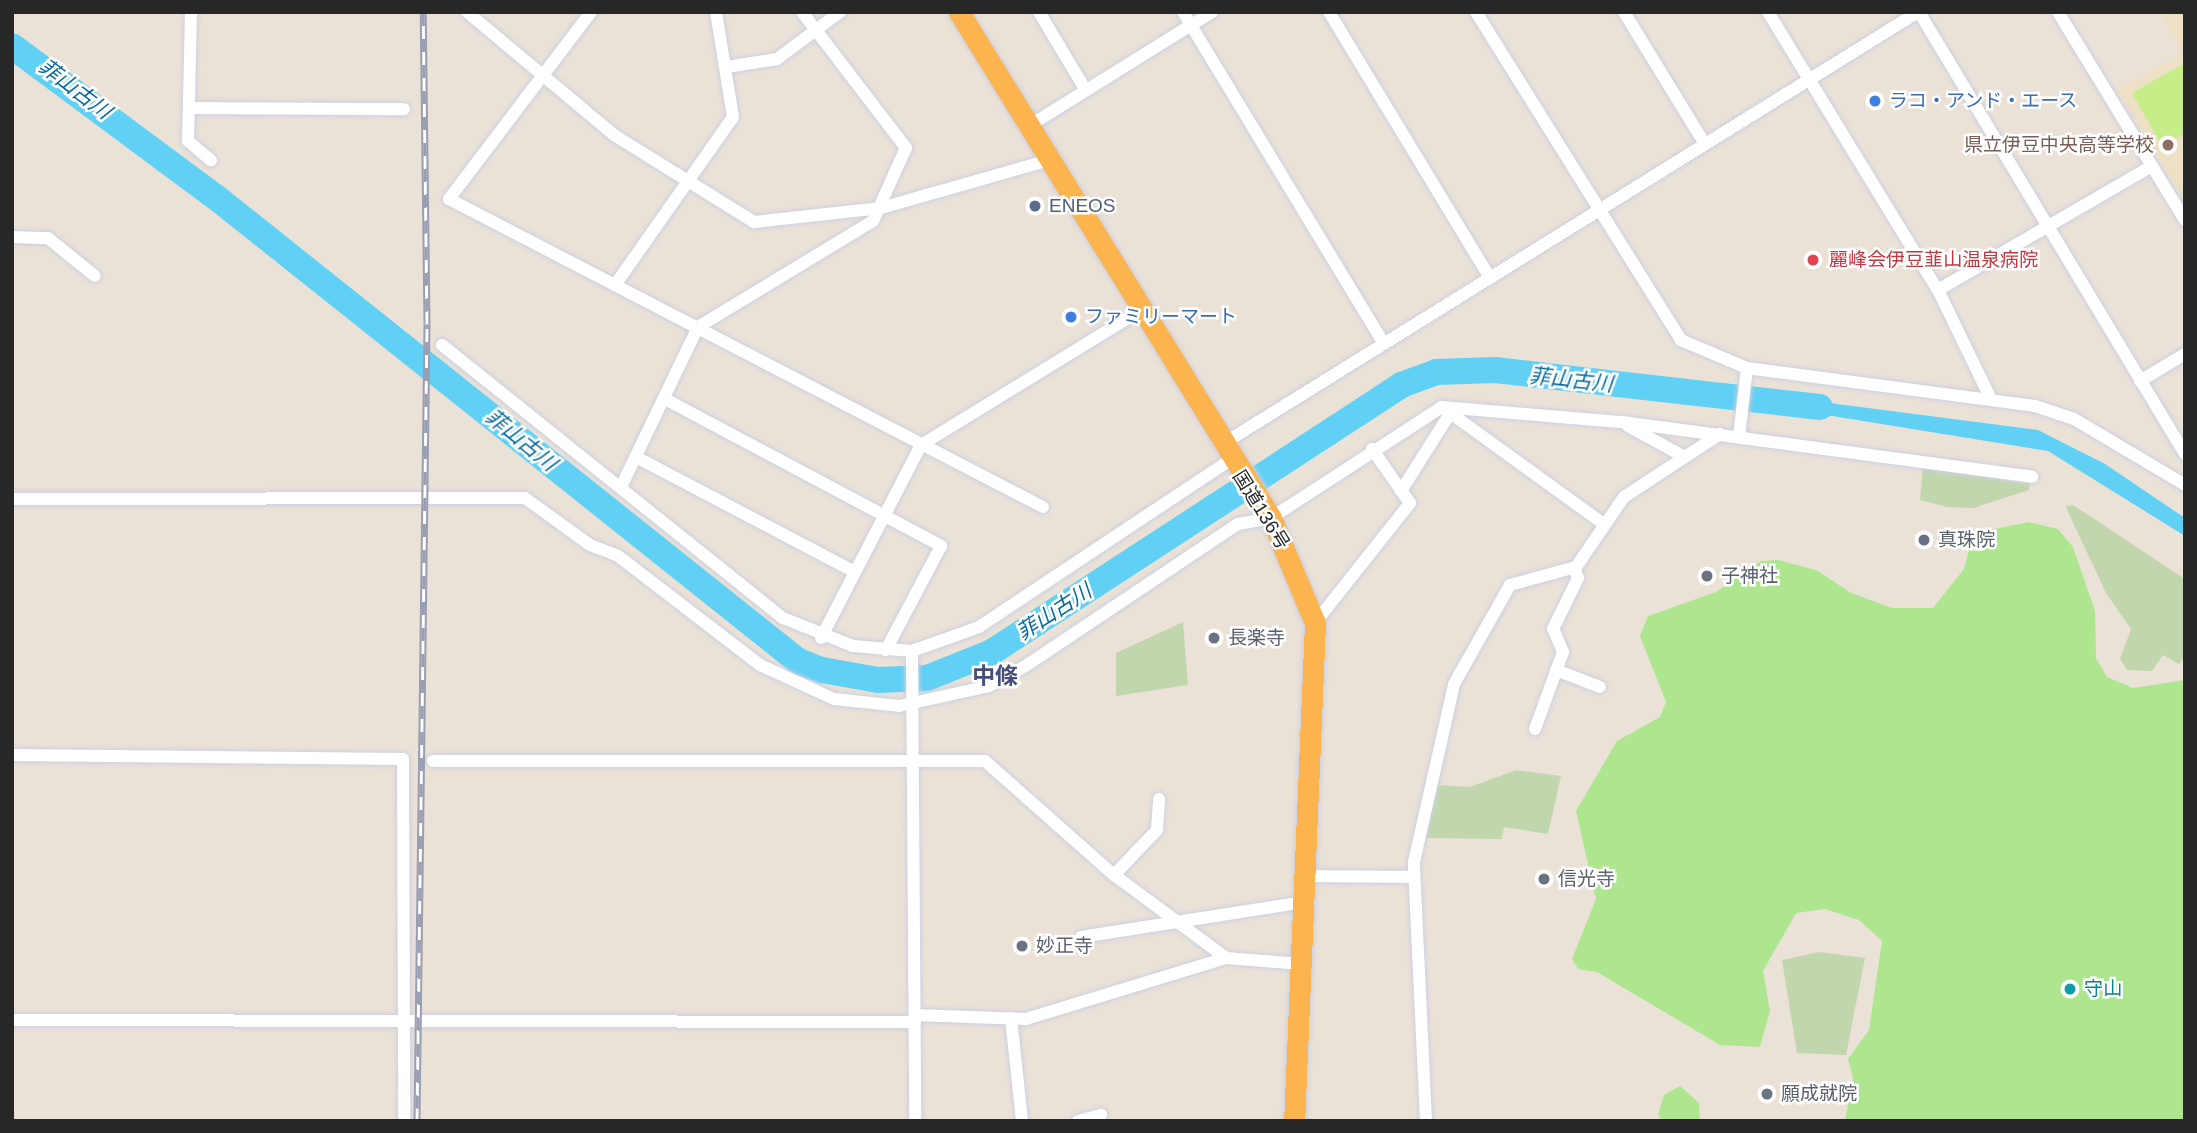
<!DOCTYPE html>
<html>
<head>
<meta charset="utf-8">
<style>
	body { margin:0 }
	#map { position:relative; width:2197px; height:1133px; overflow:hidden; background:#ebe2d7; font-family:Arial,"Noto Sans JP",sans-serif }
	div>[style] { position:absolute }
	.education>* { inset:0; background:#eee0c4 }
	.green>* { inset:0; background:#ade68f }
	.cemetery>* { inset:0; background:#c1d6ad }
	.pitch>* { inset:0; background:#c5ee89 }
	.water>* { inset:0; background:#61d0f5 }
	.river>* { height:26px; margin:-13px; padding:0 13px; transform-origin:13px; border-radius:13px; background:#61d0f5 }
	.roads { filter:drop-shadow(0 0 2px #ccd0e1) drop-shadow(0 0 2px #ccd0e1) }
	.minor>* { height:12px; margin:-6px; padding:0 6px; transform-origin:6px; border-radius:6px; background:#fff }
	.trunk>* { height:21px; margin:-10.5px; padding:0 10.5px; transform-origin:10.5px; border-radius:10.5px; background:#fcb44e }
	.rail>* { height:7px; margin-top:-3.5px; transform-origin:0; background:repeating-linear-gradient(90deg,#fff 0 13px,#9a9eb3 0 26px); box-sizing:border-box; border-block:2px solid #9a9eb3 }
	.dots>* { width:19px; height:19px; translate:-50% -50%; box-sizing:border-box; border:4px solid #fff; border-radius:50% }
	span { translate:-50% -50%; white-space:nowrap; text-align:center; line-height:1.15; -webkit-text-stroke:5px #fff; paint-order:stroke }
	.shop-label { font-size:19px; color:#366cbe }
	.left { translate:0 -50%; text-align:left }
	.education-label { font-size:19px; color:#785e54 }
	.right { translate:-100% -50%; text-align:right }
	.service-label { font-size:19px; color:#4e5e75 }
	.health-label { font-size:19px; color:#be3a42 }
	.street-label { font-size:19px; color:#272727 }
	.worship-label { font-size:19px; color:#5b616d }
	.culture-label { font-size:19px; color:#0d838f }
	.water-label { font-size:21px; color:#056a9c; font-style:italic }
	.quarter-label { font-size:23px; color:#454f79; font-weight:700 }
	.frame { position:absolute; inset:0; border:14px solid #272727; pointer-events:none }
</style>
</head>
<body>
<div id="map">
	<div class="education">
		<i style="clip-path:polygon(2159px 12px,2185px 12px,2185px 200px,2117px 90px,2183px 52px)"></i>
	</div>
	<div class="green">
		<i style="clip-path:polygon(2029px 522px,2058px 529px,2073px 547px,2095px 611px,2096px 658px,2107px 677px,2133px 688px,2185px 680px,2185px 1121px,1845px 1121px,1853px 1077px,1848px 1059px,1869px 1030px,1882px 941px,1859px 920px,1825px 909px,1796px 913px,1763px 971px,1770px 1011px,1760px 1047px,1720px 1045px,1597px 972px,1578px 969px,1572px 959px,1596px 899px,1576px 811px,1617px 741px,1660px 717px,1666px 702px,1640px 636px,1648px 616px,1716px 592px,1761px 561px,1779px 560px,1818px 571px,1851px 593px,1892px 608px,1933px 608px,1964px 569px,1970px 545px,1990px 530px)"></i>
		<i style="clip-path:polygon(1680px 1086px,1699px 1103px,1700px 1121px,1663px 1121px,1658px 1115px,1664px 1095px)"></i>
	</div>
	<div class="cemetery">
		<i style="clip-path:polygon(1923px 468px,2030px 484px,2029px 490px,1973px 508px,1947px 507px,1920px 500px)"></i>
		<i style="clip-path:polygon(2073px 505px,2185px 579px,2185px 655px,2179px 664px,2163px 655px,2152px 671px,2127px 670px,2120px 659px,2131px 629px,2106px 593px,2068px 512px,2066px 506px)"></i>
		<i style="clip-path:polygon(1183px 622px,1188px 685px,1116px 696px,1116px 653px)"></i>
		<i style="clip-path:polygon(1516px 770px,1561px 776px,1548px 834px,1504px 827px,1502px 839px,1425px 838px,1437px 785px,1470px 787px)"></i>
		<i style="clip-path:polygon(1819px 952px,1865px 958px,1846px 1055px,1797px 1053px,1782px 960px)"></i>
	</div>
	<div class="pitch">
		<i style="clip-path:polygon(2185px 63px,2185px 133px,2162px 146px,2132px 93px)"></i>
	</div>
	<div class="water">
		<i style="clip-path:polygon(1783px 397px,2038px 430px,2105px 464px,2185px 518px,2185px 536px,2048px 451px,1783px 408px)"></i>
	</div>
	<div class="river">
		<i style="left:12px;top:46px;width:255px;rotate:36.6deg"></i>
		<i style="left:217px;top:198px;width:743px;rotate:38.55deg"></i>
		<i style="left:798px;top:661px;width:26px;rotate:21deg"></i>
		<i style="left:822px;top:670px;width:57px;rotate:10.1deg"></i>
		<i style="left:878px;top:680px;width:49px;rotate:-2.3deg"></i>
		<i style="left:927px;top:678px;width:70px;rotate:-21.8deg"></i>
		<i style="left:992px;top:652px;width:488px;rotate:-33.1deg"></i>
		<i style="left:1401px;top:385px;width:37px;rotate:-20deg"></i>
		<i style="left:1436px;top:372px;width:59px;rotate:-1.9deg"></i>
		<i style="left:1495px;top:370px;width:327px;rotate:6.5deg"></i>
	</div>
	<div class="roads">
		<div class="minor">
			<i style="left:191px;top:12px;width:129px;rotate:91.3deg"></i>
			<i style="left:188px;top:141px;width:30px;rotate:40deg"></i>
			<i style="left:467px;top:12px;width:192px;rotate:39.9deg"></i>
			<i style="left:614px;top:135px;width:165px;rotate:31.9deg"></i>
			<i style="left:754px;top:222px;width:128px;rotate:-6.3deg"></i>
			<i style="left:881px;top:208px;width:175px;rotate:-15.9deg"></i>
			<i style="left:591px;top:12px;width:235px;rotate:127.2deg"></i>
			<i style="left:449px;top:199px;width:669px;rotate:27.41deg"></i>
			<i style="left:1039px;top:12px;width:90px;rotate:59.1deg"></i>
			<i style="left:1183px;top:12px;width:384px;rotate:58.8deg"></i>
			<i style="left:1329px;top:12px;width:307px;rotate:58.8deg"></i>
			<i style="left:1476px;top:12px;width:387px;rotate:58deg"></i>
			<i style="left:1681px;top:340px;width:72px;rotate:23deg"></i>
			<i style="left:1747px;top:368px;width:290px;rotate:7.5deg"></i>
			<i style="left:2035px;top:406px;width:41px;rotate:18.4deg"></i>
			<i style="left:2074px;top:419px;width:129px;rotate:30.7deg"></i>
			<i style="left:1624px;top:12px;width:155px;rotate:58.5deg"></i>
			<i style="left:1768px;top:12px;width:326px;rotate:58.6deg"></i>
			<i style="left:1938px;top:290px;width:119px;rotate:64.1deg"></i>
			<i style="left:1919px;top:12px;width:516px;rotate:58.96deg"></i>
			<i style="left:2058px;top:12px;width:244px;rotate:58.6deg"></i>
			<i style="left:726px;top:67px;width:52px;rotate:-8.9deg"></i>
			<i style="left:777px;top:59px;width:79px;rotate:-36.7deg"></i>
			<i style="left:191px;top:108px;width:213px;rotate:0.3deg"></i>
			<i style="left:1029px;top:126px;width:216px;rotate:-31.9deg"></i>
			<i style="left:12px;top:237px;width:36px;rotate:2deg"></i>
			<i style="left:48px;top:238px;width:60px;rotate:39deg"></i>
			<i style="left:615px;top:285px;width:205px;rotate:-54.9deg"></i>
			<i style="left:733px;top:117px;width:106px;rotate:-99.2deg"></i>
			<i style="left:1938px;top:290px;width:247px;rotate:-30.1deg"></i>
			<i style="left:442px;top:345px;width:437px;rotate:38.7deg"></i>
			<i style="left:783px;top:618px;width:75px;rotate:21.8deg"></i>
			<i style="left:853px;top:646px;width:59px;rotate:4.8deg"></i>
			<i style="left:912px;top:651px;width:71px;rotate:-19.7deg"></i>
			<i style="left:979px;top:627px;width:301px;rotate:-33.6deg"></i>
			<i style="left:2140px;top:381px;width:52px;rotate:-31deg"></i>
			<i style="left:665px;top:399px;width:313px;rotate:28deg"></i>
			<i style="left:941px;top:546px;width:118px;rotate:117.9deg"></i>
			<i style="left:1442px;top:407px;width:196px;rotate:35.9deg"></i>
			<i style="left:1628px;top:426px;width:60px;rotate:28.7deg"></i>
			<i style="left:1739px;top:436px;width:68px;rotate:-83.3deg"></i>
			<i style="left:1221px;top:445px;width:821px;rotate:-31.85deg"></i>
			<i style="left:636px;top:457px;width:247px;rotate:27.7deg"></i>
			<i style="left:621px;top:487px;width:178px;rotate:-64.3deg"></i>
			<i style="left:698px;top:327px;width:205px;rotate:-31.2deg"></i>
			<i style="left:873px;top:221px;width:80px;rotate:-65.7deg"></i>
			<i style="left:906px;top:148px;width:171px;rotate:-127.4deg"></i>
			<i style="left:1401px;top:491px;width:90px;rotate:-57.7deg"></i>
			<i style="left:12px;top:499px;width:513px;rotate:-0.11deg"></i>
			<i style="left:525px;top:498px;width:80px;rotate:35.9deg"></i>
			<i style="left:590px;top:545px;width:30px;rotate:21deg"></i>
			<i style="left:618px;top:556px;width:179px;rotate:37.5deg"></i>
			<i style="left:760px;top:665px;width:81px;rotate:24.7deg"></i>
			<i style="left:834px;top:699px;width:65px;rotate:6.1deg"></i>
			<i style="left:899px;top:706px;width:92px;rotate:-12.5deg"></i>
			<i style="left:989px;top:686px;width:43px;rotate:-28.9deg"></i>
			<i style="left:1027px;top:665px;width:254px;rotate:-33.8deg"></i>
			<i style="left:1238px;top:524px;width:34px;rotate:-10deg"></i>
			<i style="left:1271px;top:518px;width:204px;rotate:-33deg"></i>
			<i style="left:1442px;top:407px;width:181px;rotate:4.8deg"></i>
			<i style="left:1622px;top:422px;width:414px;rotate:7.6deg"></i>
			<i style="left:1315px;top:623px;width:153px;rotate:-51.6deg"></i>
			<i style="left:1410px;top:503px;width:66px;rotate:-125.1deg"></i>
			<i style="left:821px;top:638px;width:217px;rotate:-62.6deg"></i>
			<i style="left:921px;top:445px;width:258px;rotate:-31.5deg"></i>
			<i style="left:912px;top:651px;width:470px;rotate:89.6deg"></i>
			<i style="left:1556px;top:670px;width:47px;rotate:21.1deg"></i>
			<i style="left:1535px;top:729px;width:82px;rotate:-70deg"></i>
			<i style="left:1563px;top:652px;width:25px;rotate:-113deg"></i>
			<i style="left:1553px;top:629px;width:57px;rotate:-63.9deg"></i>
			<i style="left:1578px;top:578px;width:11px;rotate:-112deg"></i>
			<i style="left:12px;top:755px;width:391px;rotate:0.6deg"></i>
			<i style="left:403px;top:759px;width:362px;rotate:89.8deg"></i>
			<i style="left:433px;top:761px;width:552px"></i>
			<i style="left:985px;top:761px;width:172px;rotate:41.5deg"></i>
			<i style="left:1114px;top:875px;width:139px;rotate:36.5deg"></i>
			<i style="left:1226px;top:958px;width:76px;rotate:4.5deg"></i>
			<i style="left:1114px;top:875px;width:62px;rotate:-46.3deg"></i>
			<i style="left:1157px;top:830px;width:31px;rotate:-86deg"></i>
			<i style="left:1306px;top:876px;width:107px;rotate:0.5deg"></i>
			<i style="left:1081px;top:937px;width:226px;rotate:-8.9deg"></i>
			<i style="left:915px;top:1015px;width:111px;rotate:2.1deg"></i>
			<i style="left:1026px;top:1019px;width:209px;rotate:-17deg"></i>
			<i style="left:1011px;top:1018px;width:104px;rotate:83.9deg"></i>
			<i style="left:12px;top:1020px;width:903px;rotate:0.13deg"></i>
			<i style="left:1078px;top:1121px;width:24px;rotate:-15deg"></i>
			<i style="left:1426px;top:1121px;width:259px;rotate:-92.7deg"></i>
			<i style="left:1414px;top:862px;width:182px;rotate:-77.3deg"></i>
			<i style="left:1454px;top:684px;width:114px;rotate:-60.5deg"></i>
			<i style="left:1510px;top:585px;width:68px;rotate:-15.3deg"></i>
			<i style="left:1576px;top:567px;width:85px;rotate:-55.6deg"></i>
			<i style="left:1624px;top:497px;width:115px;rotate:-33.3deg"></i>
		</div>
		<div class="trunk">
			<i style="left:959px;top:12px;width:594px;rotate:58.34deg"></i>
			<i style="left:1271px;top:518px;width:114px;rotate:67.3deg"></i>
			<i style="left:1315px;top:623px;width:498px;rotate:92.4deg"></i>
		</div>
	</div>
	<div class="rail">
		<i style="left:417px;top:1121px;width:797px;rotate:-89.28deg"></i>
		<i style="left:427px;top:324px;width:312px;rotate:-90.7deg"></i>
	</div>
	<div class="dots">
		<i style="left:1875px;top:101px;background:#3f7fe0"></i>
		<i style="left:2168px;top:145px;background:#8d6e63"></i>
		<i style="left:1035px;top:206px;background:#5c6f8a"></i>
		<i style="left:1813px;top:260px;background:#e0444e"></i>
		<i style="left:1071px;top:317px;background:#3f7fe0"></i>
		<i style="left:1924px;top:540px;background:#6b7280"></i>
		<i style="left:1707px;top:576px;background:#6b7280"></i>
		<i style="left:1214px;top:638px;background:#6b7280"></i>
		<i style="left:1544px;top:879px;background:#6b7280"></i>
		<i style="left:1022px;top:946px;background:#6b7280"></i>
		<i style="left:2070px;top:989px;background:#0f9aa8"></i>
		<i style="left:1767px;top:1094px;background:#6b7280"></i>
	</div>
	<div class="shop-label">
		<span class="left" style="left:1889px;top:101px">ラコ・アンド・エース</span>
		<span class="left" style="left:1085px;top:317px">ファミリーマート</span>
	</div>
	<div class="education-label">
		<span class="right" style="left:2154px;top:145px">県立伊豆中央高等学校</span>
	</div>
	<div class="service-label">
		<span class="left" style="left:1049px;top:206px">ENEOS</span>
	</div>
	<div class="health-label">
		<span class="left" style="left:1829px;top:260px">麗峰会伊豆韮山温泉病院</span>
	</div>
	<div class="street-label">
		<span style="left:1261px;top:510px;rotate:58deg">国道136号</span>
	</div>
	<div class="worship-label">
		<span class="left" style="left:1938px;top:540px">真珠院</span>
		<span class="left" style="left:1721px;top:576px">子神社</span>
		<span class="left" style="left:1228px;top:638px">長楽寺</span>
		<span class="left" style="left:1558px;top:879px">信光寺</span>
		<span class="left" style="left:1036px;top:946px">妙正寺</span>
		<span class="left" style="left:1781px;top:1094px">願成就院</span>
	</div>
	<div class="culture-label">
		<span class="left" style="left:2084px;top:989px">守山</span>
	</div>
	<div class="water-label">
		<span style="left:75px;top:89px;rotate:37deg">菲山古川</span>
		<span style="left:1571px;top:380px;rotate:6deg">菲山古川</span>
		<span style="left:521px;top:440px;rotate:39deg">菲山古川</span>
		<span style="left:1054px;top:612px;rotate:-33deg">菲山古川</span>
	</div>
	<div class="quarter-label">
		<span style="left:995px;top:676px">中條</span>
	</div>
	<div class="frame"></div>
</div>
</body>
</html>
